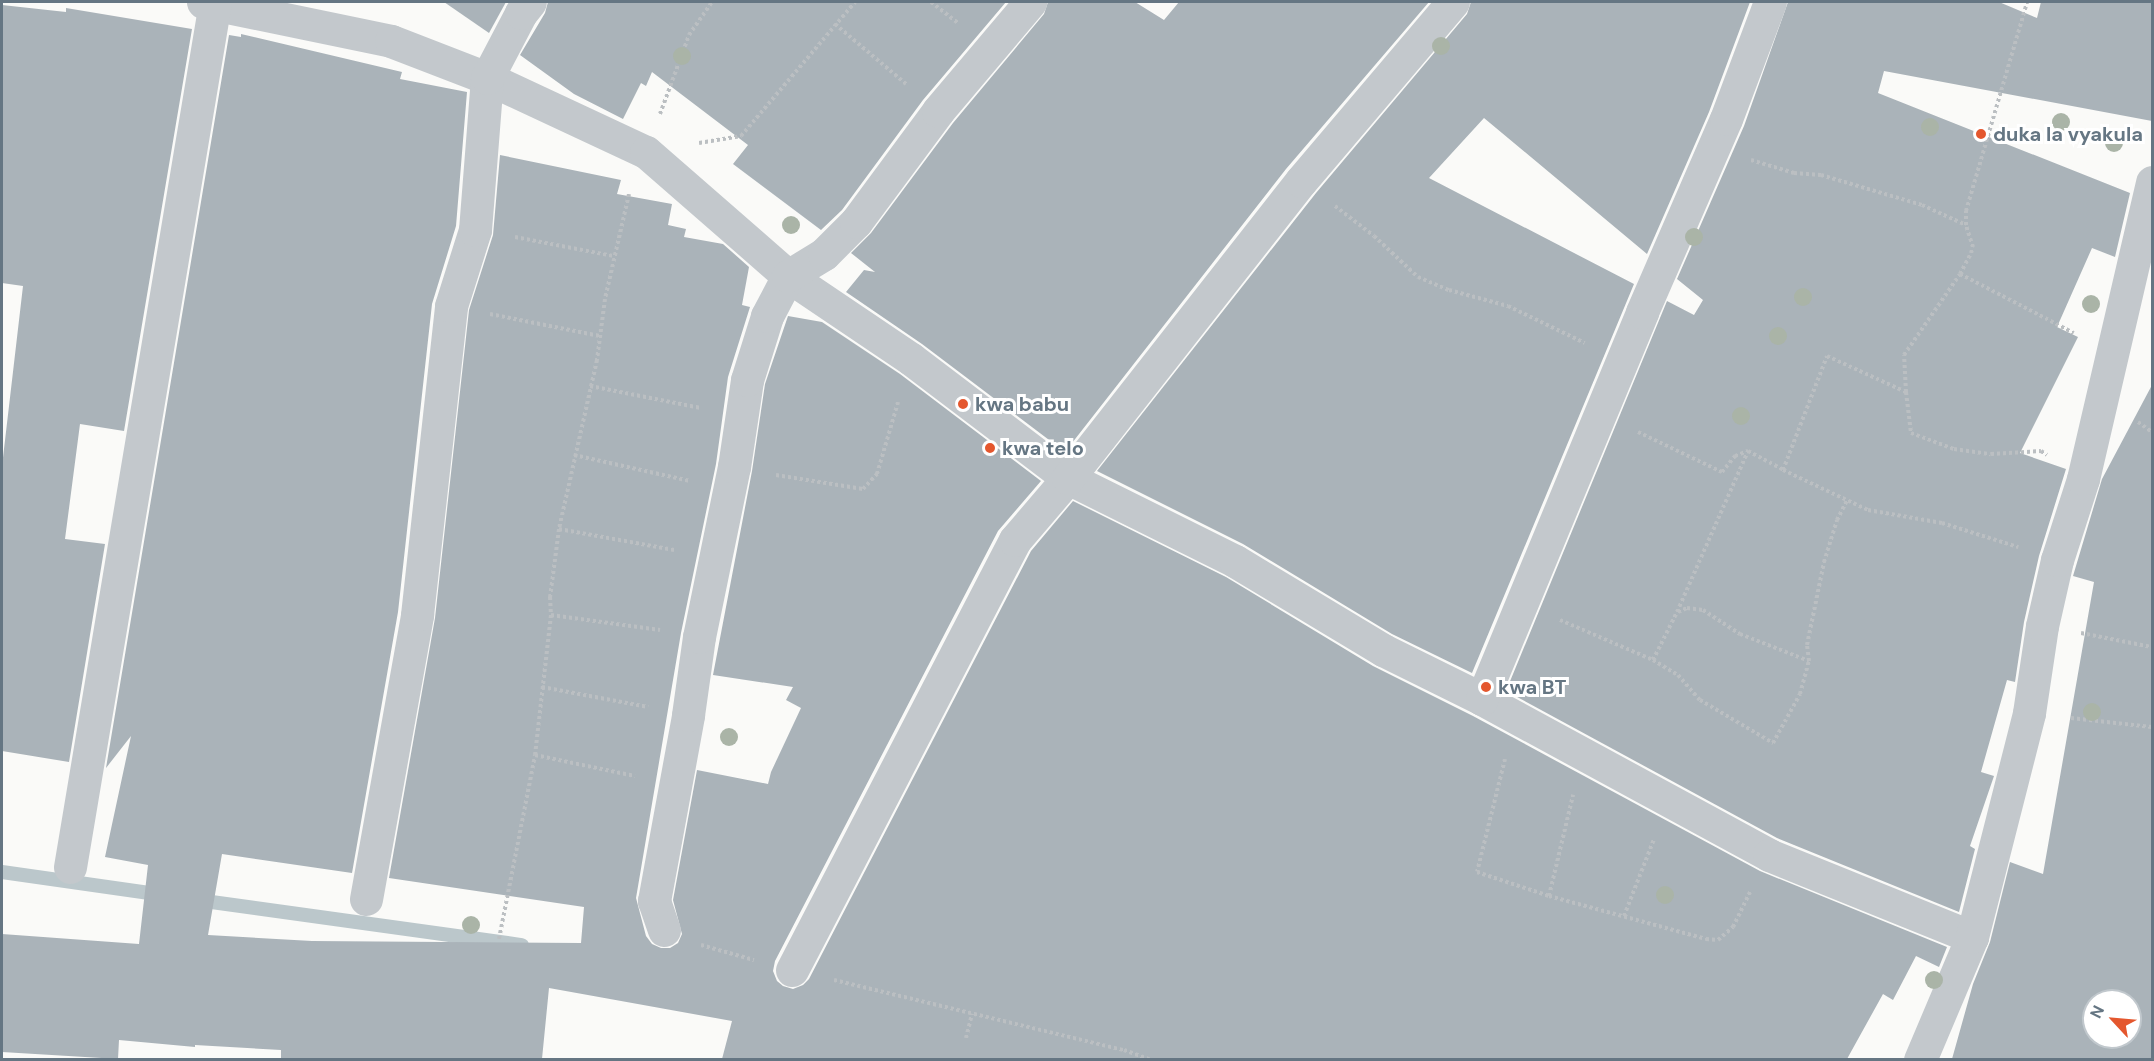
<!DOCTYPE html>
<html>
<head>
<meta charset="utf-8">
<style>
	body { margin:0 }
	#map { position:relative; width:2154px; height:1061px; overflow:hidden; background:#fafaf8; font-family:"DM Sans",sans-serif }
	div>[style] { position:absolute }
	.stream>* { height:14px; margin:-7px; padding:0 7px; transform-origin:7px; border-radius:7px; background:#bbc7cb }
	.building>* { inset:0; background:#aab3b9 }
	.path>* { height:4px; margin-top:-2px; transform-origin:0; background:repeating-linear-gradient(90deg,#bbbfc2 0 3px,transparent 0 6px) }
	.street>* { height:33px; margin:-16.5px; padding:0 16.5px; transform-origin:16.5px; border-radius:16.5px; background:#c3c8cc }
	.trees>* { width:18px; height:18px; margin:-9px; border-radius:50%; background:#aab4a7 }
	.dots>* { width:16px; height:16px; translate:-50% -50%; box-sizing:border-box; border:3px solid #fff; border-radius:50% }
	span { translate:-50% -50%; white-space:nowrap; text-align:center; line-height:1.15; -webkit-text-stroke:6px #fff; paint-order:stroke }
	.poi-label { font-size:20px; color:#657683; font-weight:700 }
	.left { translate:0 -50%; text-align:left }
	.frame { position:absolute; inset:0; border:3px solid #657683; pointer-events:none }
	.north { position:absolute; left:2082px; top:989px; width:60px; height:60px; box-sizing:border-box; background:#fff; border:2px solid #c1c8cd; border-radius:50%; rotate:296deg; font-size:16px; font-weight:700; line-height:24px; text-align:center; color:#657683 }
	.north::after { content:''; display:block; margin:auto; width:21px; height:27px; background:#e4572e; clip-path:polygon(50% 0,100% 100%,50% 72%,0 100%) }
</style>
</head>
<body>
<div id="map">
	<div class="stream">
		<i style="left:2px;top:872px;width:163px;rotate:8.1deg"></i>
		<i style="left:197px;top:900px;width:328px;rotate:7.9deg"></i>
	</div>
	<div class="building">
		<i style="clip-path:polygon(444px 2px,506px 2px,489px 33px)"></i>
		<i style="clip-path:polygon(548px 2px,1006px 2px,923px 100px,842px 210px,821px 230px,733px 164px,748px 145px,652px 72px,646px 86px,641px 83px,623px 119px,574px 94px,520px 55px,545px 13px)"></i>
		<i style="clip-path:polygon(1048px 2px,1135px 2px,1164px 20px,1179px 2px,1429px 2px,1286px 169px,1065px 452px,922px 344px,846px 292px,864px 270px,875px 272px,851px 253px,871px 233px,953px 123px,1044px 14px)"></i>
		<i style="clip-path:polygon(1471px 2px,1750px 2px,1709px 112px,1647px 254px,1484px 118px,1429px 178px,1634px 284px,1472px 673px,1392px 634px,1243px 544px,1097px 471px,1316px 193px,1467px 14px)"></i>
		<i style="clip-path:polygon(1788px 2px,1999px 2px,2037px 18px,2041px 2px,2152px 2px,2152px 121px,1884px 71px,1878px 93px,2130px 193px,2115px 257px,2092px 248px,2057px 327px,2078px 337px,2020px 453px,2066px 469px,2039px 556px,2024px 622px,2015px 682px,2007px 680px,1981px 772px,1994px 776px,1970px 846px,1975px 849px,1959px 912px,1777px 838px,1506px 691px,1667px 301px,1694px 315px,1703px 300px,1677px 279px,1744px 126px)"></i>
		<i style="clip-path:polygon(2px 5px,66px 12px,66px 8px,192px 29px,124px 431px,80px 424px,65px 539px,105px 544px,69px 762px,2px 751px,2px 466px,23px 286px,2px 283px)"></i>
		<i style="clip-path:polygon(241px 34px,402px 72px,400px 79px,467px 92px,456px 226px,432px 304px,398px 612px,352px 873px,222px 854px,208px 935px,312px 941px,581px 943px,584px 907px,389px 878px,435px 618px,469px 310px,493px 235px,500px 155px,621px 180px,617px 194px,672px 204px,668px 225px,686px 229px,684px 237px,723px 244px,749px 267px,742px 305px,750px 307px,728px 377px,716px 464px,681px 633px,636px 898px,646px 936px,652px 944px,661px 948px,670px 948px,678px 943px,682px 934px,673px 900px,697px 770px,768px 784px,771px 772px,801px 708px,786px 700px,793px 687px,713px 675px,752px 471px,765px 384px,788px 316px,822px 322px,900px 374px,1041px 481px,998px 531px,775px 961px,773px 971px,777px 981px,783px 986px,793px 989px,803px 985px,809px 979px,1031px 551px,1073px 501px,1226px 577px,1373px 666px,1473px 716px,1760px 871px,1947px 947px,1939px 967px,1916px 956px,1893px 1000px,1883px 994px,1847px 1059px,722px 1059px,732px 1021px,549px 988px,542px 1059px,281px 1059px,281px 1050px,195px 1045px,195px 1047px,119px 1040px,118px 1059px,2px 1052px,2px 934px,139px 944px,148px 865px,105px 857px,131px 736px,106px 768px,229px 35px,241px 37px)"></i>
		<i style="clip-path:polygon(evenodd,2152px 385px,2152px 1059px,1952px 1059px,1973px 984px,1990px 942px,2010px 862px,2043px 874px,2094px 582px,2073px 576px,2102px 479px,2152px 385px,2094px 1001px,2130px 1001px,2130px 1037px,2094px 1037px,2094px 1001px)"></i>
	</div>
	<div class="path">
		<i style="left:931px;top:2px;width:34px;rotate:38deg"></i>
		<i style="left:835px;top:24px;width:93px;rotate:40.2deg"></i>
		<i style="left:660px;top:114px;width:84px;rotate:-69.8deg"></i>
		<i style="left:689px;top:35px;width:40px;rotate:-55.1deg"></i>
		<i style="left:699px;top:143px;width:43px;rotate:-9.5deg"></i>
		<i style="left:741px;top:136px;width:176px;rotate:-49.6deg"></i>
		<i style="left:1751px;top:160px;width:45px;rotate:16.8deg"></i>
		<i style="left:1794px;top:173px;width:27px;rotate:4deg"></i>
		<i style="left:1821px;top:175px;width:105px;rotate:16.5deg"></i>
		<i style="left:1922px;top:205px;width:48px;rotate:24.4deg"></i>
		<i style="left:1966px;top:225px;width:14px;rotate:-90deg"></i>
		<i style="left:1966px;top:211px;width:218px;rotate:-73.7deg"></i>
		<i style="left:629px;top:194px;width:108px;rotate:102.9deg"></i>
		<i style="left:605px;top:299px;width:62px;rotate:97.5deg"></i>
		<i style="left:597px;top:360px;width:173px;rotate:102.7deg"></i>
		<i style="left:559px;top:529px;width:69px;rotate:97.5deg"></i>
		<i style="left:550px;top:597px;width:18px;rotate:87deg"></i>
		<i style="left:551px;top:615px;width:141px;rotate:96.5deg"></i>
		<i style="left:535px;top:755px;width:102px;rotate:11.9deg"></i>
		<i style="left:1335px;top:206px;width:49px;rotate:37.6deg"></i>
		<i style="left:1374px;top:236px;width:60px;rotate:43deg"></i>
		<i style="left:1418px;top:277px;width:34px;rotate:23deg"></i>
		<i style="left:1449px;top:290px;width:61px;rotate:15.2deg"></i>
		<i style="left:1508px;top:306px;width:85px;rotate:25.7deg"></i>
		<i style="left:515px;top:237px;width:101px;rotate:10.9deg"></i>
		<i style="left:1960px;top:274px;width:128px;rotate:27.4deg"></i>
		<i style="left:490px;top:314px;width:112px;rotate:11.3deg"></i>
		<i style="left:590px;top:386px;width:113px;rotate:11.2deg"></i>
		<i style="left:1906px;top:392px;width:41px;rotate:83deg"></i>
		<i style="left:1911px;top:433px;width:46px;rotate:20.4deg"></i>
		<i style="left:1954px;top:449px;width:37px;rotate:8deg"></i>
		<i style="left:1991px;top:454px;width:50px;rotate:-3.4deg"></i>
		<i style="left:2041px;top:451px;width:7px;rotate:34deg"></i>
		<i style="left:2138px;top:422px;width:17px;rotate:36deg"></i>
		<i style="left:1638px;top:432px;width:93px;rotate:25.5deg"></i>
		<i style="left:1722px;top:472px;width:21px;rotate:-51deg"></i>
		<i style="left:1735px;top:456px;width:14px;rotate:-21deg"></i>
		<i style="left:1748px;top:451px;width:40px;rotate:28deg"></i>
		<i style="left:1783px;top:470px;width:122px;rotate:-68.9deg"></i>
		<i style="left:1827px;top:356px;width:87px;rotate:24.5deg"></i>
		<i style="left:1906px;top:392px;width:37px;rotate:-93deg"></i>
		<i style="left:1904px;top:355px;width:98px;rotate:-55.3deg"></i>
		<i style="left:1960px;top:274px;width:24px;rotate:-62deg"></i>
		<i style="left:1971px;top:253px;width:6px;rotate:-72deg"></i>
		<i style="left:1973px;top:247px;width:23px;rotate:-108deg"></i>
		<i style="left:574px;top:455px;width:119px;rotate:12.6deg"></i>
		<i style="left:1783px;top:470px;width:94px;rotate:25.2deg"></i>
		<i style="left:1868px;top:510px;width:75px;rotate:10deg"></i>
		<i style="left:1942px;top:523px;width:80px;rotate:17.5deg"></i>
		<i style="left:776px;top:475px;width:88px;rotate:9.1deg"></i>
		<i style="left:863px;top:489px;width:21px;rotate:-47deg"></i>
		<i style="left:877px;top:474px;width:75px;rotate:-73.7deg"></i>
		<i style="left:559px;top:529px;width:117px;rotate:10.3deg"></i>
		<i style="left:1678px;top:612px;width:10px;rotate:-24deg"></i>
		<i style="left:1687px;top:608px;width:16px;rotate:7deg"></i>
		<i style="left:1703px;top:610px;width:44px;rotate:33deg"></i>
		<i style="left:1740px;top:634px;width:74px;rotate:21.4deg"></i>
		<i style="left:551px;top:615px;width:110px;rotate:7.8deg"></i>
		<i style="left:1560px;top:620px;width:101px;rotate:23.3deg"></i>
		<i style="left:1653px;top:660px;width:54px;rotate:-63.4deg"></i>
		<i style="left:1677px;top:612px;width:176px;rotate:-66.2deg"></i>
		<i style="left:2081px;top:633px;width:72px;rotate:11.2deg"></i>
		<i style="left:1653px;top:660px;width:29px;rotate:31deg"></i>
		<i style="left:1678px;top:675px;width:33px;rotate:49deg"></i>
		<i style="left:1700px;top:700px;width:85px;rotate:30.5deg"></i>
		<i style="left:1773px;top:743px;width:56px;rotate:-61.1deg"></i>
		<i style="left:1800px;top:694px;width:34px;rotate:-75deg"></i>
		<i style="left:1809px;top:661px;width:16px;rotate:-97deg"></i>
		<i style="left:1807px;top:645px;width:85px;rotate:-78.4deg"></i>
		<i style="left:1824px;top:562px;width:44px;rotate:-72.8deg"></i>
		<i style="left:1837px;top:520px;width:22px;rotate:-63deg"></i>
		<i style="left:542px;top:687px;width:108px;rotate:10.7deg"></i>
		<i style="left:2071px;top:718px;width:81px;rotate:6.3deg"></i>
		<i style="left:1505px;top:759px;width:116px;rotate:103.9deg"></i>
		<i style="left:1477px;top:872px;width:76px;rotate:18.4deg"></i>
		<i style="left:1549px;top:896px;width:163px;rotate:15.3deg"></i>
		<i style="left:1706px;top:939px;width:12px;rotate:5deg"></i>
		<i style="left:1718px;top:940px;width:20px;rotate:-41deg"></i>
		<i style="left:1733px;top:927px;width:39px;rotate:-64deg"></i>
		<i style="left:1549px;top:896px;width:104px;rotate:-76.6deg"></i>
		<i style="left:1624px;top:916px;width:83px;rotate:-68.7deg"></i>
		<i style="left:499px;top:939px;width:187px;rotate:-78.9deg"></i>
		<i style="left:701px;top:945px;width:55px;rotate:15.8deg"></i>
		<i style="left:834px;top:980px;width:298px;rotate:13.6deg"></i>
		<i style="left:1124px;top:1050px;width:30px;rotate:20deg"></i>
		<i style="left:966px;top:1038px;width:25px;rotate:-76deg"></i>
	</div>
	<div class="street">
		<i style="left:203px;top:2px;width:192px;rotate:11.7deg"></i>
		<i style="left:391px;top:41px;width:103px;rotate:21.1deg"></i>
		<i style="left:487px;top:78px;width:175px;rotate:25deg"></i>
		<i style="left:646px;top:152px;width:189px;rotate:41.1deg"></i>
		<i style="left:788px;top:276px;width:148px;rotate:34deg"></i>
		<i style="left:911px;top:359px;width:197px;rotate:37.2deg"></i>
		<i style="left:1068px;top:478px;width:186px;rotate:26.4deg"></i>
		<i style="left:1235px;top:561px;width:173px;rotate:31deg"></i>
		<i style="left:1383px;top:650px;width:110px;rotate:26.3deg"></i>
		<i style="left:1482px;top:699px;width:327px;rotate:28.5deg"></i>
		<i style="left:1769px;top:855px;width:219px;rotate:22deg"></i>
		<i style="left:1482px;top:699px;width:419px;rotate:-67.5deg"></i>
		<i style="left:1642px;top:312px;width:210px;rotate:-66.5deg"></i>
		<i style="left:1726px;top:119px;width:125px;rotate:-69.4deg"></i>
		<i style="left:70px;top:867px;width:877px;rotate:-80.48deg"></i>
		<i style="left:366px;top:899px;width:289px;rotate:-79.8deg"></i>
		<i style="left:417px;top:615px;width:311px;rotate:-83.7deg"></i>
		<i style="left:451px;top:306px;width:80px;rotate:-72.5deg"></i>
		<i style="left:475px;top:230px;width:152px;rotate:-85.5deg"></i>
		<i style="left:487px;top:78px;width:73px;rotate:-62.4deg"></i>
		<i style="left:521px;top:13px;width:14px;rotate:-51deg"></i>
		<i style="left:664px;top:930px;width:31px;rotate:-109deg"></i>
		<i style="left:654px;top:901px;width:189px;rotate:-79.6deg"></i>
		<i style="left:688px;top:715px;width:79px;rotate:-82deg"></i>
		<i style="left:699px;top:637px;width:174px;rotate:-78.4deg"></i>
		<i style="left:734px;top:467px;width:88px;rotate:-81.5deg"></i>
		<i style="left:747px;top:380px;width:67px;rotate:-72.6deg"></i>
		<i style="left:767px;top:316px;width:45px;rotate:-62.3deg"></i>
		<i style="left:788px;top:276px;width:42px;rotate:-31.4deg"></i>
		<i style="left:824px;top:254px;width:45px;rotate:-45deg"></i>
		<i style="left:856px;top:222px;width:138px;rotate:-53.5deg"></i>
		<i style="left:938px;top:111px;width:143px;rotate:-49.8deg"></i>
		<i style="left:792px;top:970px;width:484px;rotate:-62.6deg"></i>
		<i style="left:1015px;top:540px;width:82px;rotate:-49.5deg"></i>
		<i style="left:1068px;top:478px;width:377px;rotate:-51.9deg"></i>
		<i style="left:1301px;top:181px;width:235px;rotate:-49.7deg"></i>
		<i style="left:1920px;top:1060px;width:134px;rotate:-67.1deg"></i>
		<i style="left:1972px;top:937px;width:231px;rotate:-75.7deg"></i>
		<i style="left:2029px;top:713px;width:88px;rotate:-81.5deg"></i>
		<i style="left:2042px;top:626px;width:68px;rotate:-77.2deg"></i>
		<i style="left:2057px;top:560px;width:85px;rotate:-72.2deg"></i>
		<i style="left:2083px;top:479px;width:305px;rotate:-76.9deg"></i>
	</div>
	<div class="trees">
		<i style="left:1441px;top:46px"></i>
		<i style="left:682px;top:56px"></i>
		<i style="left:2061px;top:122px"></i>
		<i style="left:1930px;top:127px"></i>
		<i style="left:2114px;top:143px"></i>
		<i style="left:791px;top:225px"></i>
		<i style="left:1694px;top:237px"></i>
		<i style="left:1803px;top:297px"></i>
		<i style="left:2091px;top:304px"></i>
		<i style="left:1778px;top:336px"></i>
		<i style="left:1741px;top:416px"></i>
		<i style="left:2092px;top:712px"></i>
		<i style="left:729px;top:737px"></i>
		<i style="left:1665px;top:895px"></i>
		<i style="left:471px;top:925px"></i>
		<i style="left:1934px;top:980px"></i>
	</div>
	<div class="dots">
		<i style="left:1981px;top:134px;background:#e4572e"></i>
		<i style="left:963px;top:404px;background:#e4572e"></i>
		<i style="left:990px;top:448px;background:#e4572e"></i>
		<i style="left:1486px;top:687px;background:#e4572e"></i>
	</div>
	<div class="poi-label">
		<span class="left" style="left:1993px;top:134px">duka la vyakula</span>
		<span class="left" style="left:975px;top:404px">kwa babu</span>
		<span class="left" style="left:1002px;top:448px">kwa telo</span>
		<span class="left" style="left:1498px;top:687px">kwa BT</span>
	</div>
	<div class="frame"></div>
	<div class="north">N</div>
</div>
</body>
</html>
